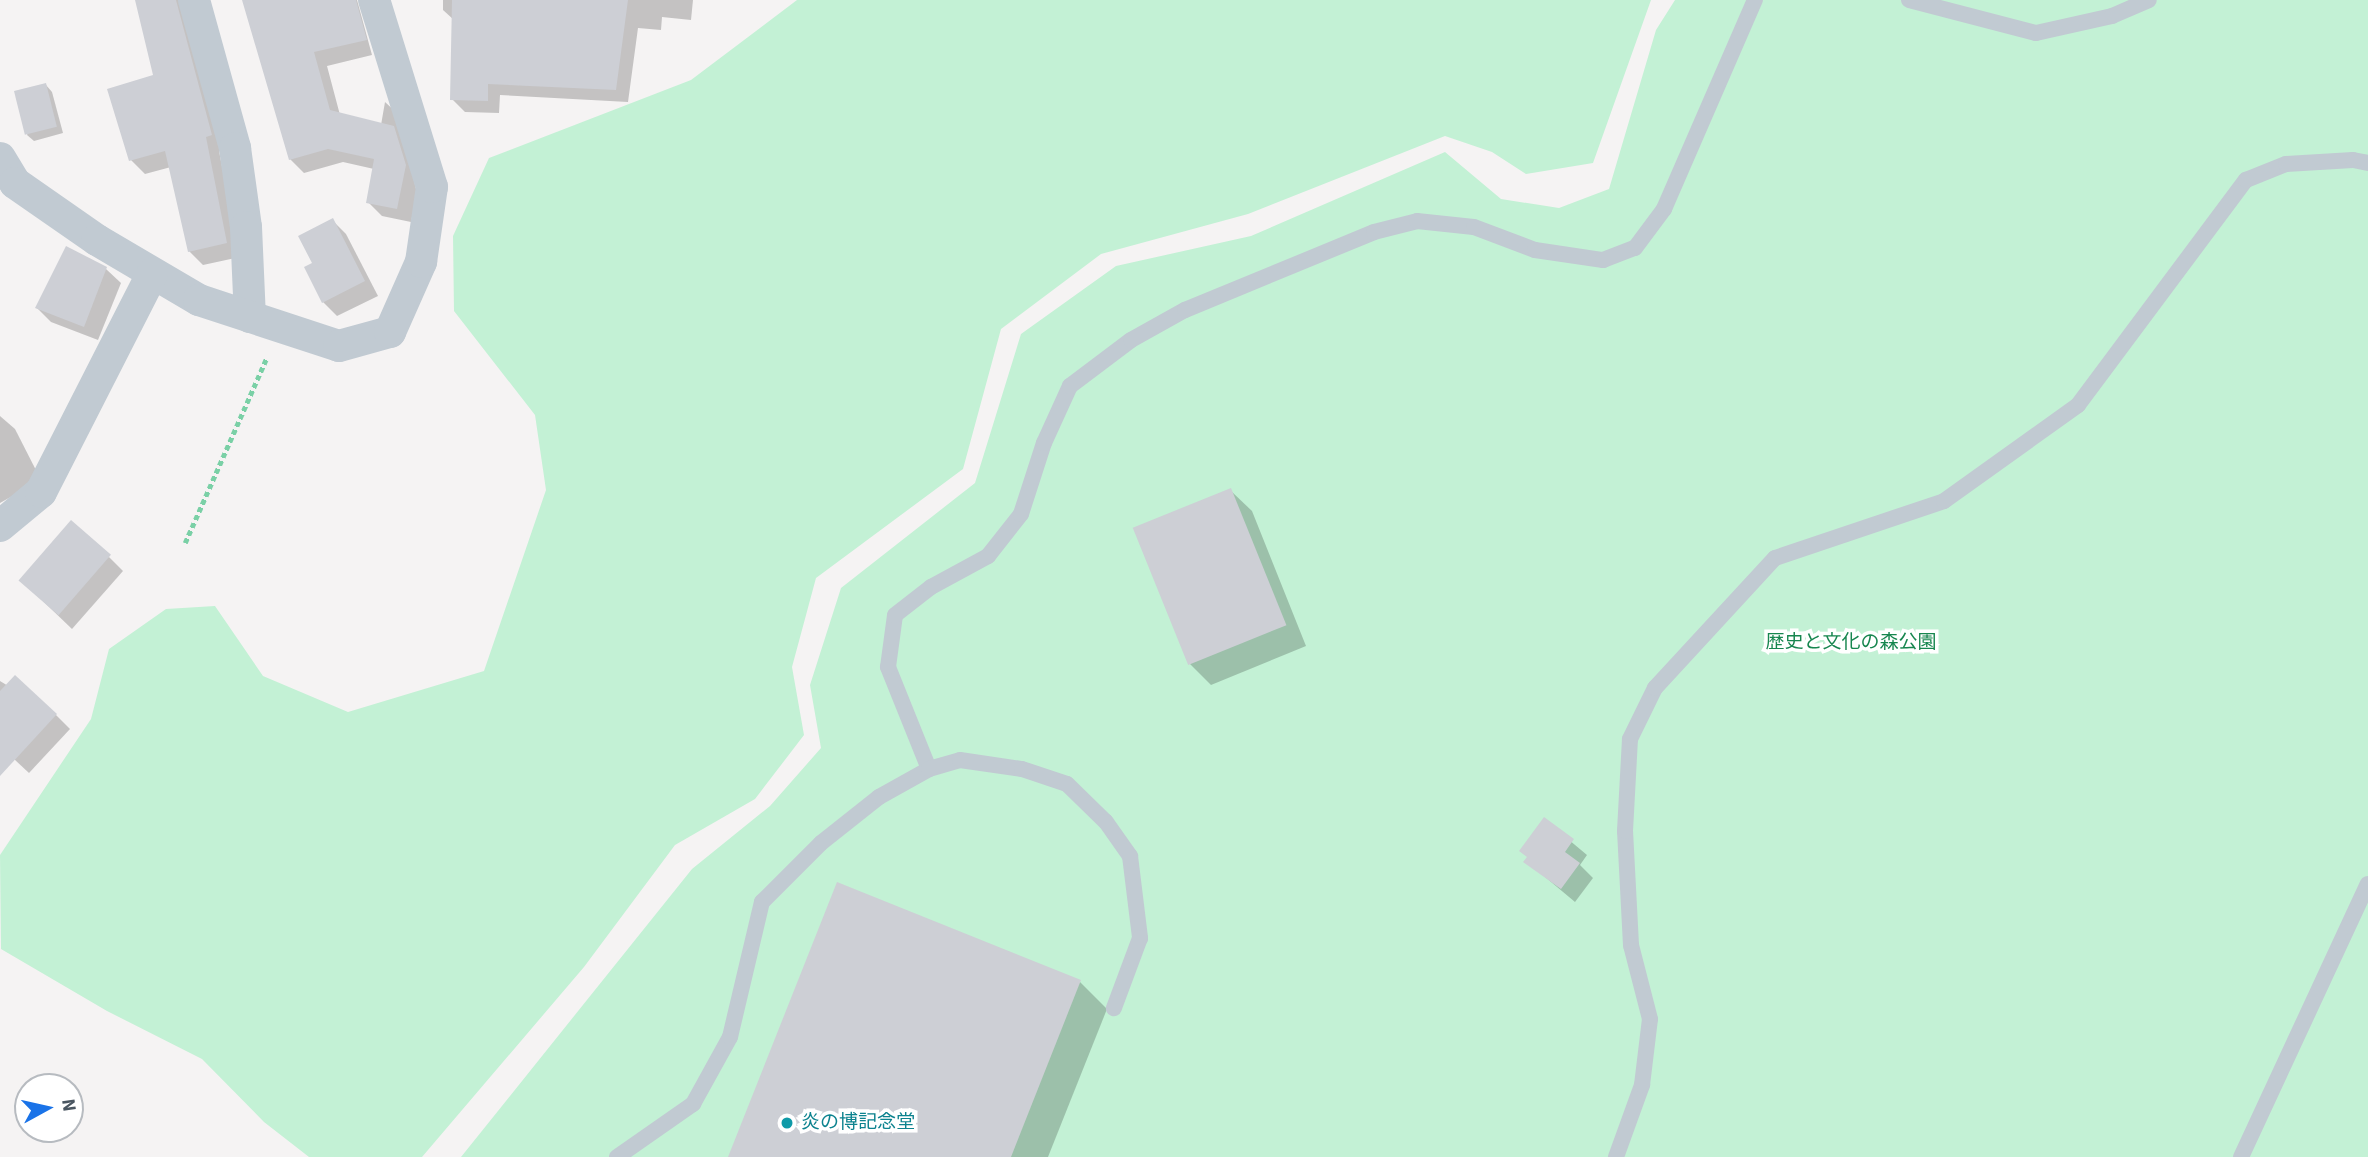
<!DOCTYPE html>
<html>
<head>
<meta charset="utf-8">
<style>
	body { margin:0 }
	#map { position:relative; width:2368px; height:1157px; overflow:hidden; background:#f5f3f3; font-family:"Source Sans 3","Noto Sans JP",sans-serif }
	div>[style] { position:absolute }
	.green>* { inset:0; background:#c3f1d5 }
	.shadow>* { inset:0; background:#0003 }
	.building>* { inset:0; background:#cdcfd5; transform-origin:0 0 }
	.path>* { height:4.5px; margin-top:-2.25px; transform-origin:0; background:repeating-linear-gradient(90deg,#7ad0a6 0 5px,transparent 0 8.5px) }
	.service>* { height:16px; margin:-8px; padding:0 8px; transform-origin:8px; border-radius:8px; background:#c1cad2 }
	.minor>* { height:32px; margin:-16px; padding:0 16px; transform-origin:16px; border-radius:16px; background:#c1cad2 }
	.dots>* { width:19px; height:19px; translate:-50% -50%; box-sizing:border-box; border:4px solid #fff; border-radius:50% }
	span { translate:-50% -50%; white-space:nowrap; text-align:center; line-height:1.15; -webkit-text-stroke:7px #fff; paint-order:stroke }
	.park-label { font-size:19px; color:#17864f }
	.culture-label { font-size:19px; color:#0d838f }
	.left { translate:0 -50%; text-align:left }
	.north { position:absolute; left:14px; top:1073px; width:70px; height:70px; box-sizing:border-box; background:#fff; border:2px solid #b7bbc0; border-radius:50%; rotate:82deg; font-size:19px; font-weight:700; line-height:28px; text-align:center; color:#4a5661 }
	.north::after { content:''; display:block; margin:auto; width:24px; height:32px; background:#1a73e8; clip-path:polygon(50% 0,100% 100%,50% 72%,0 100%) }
</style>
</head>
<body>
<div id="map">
	<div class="green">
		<i style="clip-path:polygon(797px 0,1651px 0,1593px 163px,1526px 174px,1492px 152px,1445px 136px,1248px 214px,1101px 254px,1001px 329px,963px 469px,816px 578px,792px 667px,804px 735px,755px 799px,675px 845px,584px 967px,422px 1157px,309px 1157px,264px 1122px,202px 1059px,107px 1011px,1px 949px,0 855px,91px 719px,109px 649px,166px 609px,215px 606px,263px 676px,348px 712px,484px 671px,546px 490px,535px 415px,454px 311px,453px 236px,489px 158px,691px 80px)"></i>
		<i style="clip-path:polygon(1675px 0,2368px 0,2368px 1157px,461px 1157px,692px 869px,770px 806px,821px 748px,810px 685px,841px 588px,975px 483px,1021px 334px,1116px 266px,1251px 236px,1445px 152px,1501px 199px,1559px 208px,1609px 189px,1656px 30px)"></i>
	</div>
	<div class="shadow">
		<i style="clip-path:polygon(137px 0,188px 0,225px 149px,219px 151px,240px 257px,203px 265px,189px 251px,171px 167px,145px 174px,131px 160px,156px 76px)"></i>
		<i style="clip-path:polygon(245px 0,357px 0,372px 55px,327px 66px,340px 115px,381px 125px,385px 102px,398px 114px,417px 193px,411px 222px,382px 216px,368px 202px,374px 169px,343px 162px,304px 173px,290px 159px)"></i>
		<i style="clip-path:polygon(443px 0,693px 0,691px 20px,662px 17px,661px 30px,638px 28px,628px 102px,500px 95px,499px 113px,465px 112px,452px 99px,454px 20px,443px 10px)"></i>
		<i style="clip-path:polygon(46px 85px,52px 92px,63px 133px,34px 141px,27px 135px)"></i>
		<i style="clip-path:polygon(332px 220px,346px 234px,378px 296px,337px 316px,323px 302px,314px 264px)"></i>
		<i style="clip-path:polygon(67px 249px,106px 269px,121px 283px,98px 340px,51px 322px,37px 308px)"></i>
		<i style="clip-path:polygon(0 416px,15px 429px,41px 480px,0 503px)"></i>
		<i style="clip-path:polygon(1231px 491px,1252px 511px,1306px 646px,1211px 685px,1190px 664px)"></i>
		<i style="clip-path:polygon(109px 557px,123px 571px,72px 629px,21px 580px)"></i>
		<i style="clip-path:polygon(0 681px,56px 715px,70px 729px,29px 773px,0 746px)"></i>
		<i style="clip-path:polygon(1544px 819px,1587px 855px,1580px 865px,1593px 878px,1575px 902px,1526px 861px)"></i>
		<i style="clip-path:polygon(1080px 982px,1107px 1009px,1048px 1157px,730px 1157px)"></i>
	</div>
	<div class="building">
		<i style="clip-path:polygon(135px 0,176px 0,212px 135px,206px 137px,227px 243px,188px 252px,165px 151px,129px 161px,107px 89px,153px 75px)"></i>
		<i style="clip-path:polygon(242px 0,356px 0,367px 40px,314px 52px,330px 110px,394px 126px,406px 165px,397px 209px,366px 203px,374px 159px,328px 149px,289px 160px)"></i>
		<i style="clip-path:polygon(452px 0,628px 0,616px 90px,488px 84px,488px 101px,450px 100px)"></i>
		<i style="left:46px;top:83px;width:45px;height:33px;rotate:76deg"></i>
		<i style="clip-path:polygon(333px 218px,365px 281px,322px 303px,304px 267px,312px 263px,298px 236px)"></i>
		<i style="clip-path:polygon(66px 246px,107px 267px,84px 327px,35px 308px)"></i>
		<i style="left:1231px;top:488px;width:148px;height:106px;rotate:68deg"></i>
		<i style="left:71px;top:520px;width:53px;height:80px;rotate:41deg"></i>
		<i style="clip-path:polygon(15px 675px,57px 714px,0 776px,0 691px)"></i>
		<i style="clip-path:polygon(1544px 817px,1574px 839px,1565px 852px,1580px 863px,1561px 889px,1523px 862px,1527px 857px,1519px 851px)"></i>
		<i style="clip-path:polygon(837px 882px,1081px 980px,1011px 1157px,728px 1157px)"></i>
	</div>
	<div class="path">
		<i style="left:185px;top:543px;width:203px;rotate:-66.2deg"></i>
	</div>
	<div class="service">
		<i style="left:1909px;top:0;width:131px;rotate:14.6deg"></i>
		<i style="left:2036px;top:33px;width:78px;rotate:-12.6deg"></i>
		<i style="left:2112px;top:16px;width:40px;rotate:-23.4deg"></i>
		<i style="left:929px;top:769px;width:110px;rotate:-111.9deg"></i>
		<i style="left:888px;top:667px;width:52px;rotate:-82.3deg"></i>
		<i style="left:895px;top:615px;width:46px;rotate:-37.9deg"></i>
		<i style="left:931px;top:587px;width:65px;rotate:-28.5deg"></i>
		<i style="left:988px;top:556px;width:53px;rotate:-51.8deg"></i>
		<i style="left:1021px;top:514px;width:75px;rotate:-72.1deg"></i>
		<i style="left:1044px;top:443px;width:63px;rotate:-65.5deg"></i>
		<i style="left:1070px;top:386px;width:76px;rotate:-37deg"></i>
		<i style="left:1131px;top:340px;width:62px;rotate:-29.1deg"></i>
		<i style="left:1185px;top:310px;width:204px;rotate:-22.4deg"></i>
		<i style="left:1374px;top:232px;width:44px;rotate:-14.3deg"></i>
		<i style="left:1417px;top:221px;width:57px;rotate:6deg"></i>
		<i style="left:1474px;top:227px;width:65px;rotate:20.7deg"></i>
		<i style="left:1535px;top:250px;width:69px;rotate:8.4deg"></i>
		<i style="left:1603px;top:260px;width:34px;rotate:-21deg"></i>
		<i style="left:1635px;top:248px;width:49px;rotate:-53.4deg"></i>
		<i style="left:1664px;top:209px;width:228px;rotate:-66.5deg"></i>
		<i style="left:617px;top:1157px;width:93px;rotate:-34.9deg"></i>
		<i style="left:693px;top:1104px;width:77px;rotate:-61.1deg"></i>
		<i style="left:730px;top:1037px;width:139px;rotate:-76.7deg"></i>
		<i style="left:762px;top:902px;width:83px;rotate:-45deg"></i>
		<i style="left:821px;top:843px;width:74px;rotate:-38.4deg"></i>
		<i style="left:879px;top:797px;width:57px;rotate:-29.2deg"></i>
		<i style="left:929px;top:769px;width:32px;rotate:-16deg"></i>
		<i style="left:960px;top:760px;width:63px;rotate:8.3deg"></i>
		<i style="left:1022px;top:769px;width:47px;rotate:18.4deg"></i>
		<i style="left:1067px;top:784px;width:54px;rotate:44.3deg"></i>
		<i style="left:1106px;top:822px;width:42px;rotate:54.8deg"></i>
		<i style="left:1130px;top:856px;width:83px;rotate:83deg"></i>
		<i style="left:1140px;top:938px;width:75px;rotate:110.4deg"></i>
		<i style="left:1616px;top:1157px;width:77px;rotate:-70.1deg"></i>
		<i style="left:1642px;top:1085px;width:66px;rotate:-83.1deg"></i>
		<i style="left:1650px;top:1019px;width:76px;rotate:-104.4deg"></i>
		<i style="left:1631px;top:945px;width:114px;rotate:-93deg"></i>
		<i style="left:1625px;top:831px;width:92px;rotate:-86.9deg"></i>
		<i style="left:1630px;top:739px;width:57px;rotate:-63.9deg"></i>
		<i style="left:1655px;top:688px;width:177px;rotate:-47.3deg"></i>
		<i style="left:1775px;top:558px;width:178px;rotate:-18.6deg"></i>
		<i style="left:1944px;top:501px;width:165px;rotate:-35.6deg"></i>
		<i style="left:2078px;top:405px;width:281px;rotate:-53.3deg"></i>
		<i style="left:2246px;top:180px;width:43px;rotate:-21.8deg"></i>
		<i style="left:2286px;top:164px;width:67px;rotate:-3.4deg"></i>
		<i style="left:2353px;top:160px;width:15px;rotate:11deg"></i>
		<i style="left:2241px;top:1157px;width:301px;rotate:-65.1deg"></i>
	</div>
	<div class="minor">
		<i style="left:194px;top:0;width:154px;rotate:74.5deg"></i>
		<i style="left:235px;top:148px;width:80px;rotate:82.1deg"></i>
		<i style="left:246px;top:227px;width:90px;rotate:87.5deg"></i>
		<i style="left:0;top:158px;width:29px;rotate:59deg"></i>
		<i style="left:15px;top:183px;width:100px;rotate:34.8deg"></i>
		<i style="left:97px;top:240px;width:118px;rotate:30.5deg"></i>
		<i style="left:199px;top:300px;width:147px;rotate:18.2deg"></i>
		<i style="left:339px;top:346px;width:53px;rotate:-15.4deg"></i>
		<i style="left:390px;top:332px;width:77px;rotate:-66.1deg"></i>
		<i style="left:421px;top:262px;width:76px;rotate:-81.7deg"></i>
		<i style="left:432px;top:187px;width:196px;rotate:-107.2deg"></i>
		<i style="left:0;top:526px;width:53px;rotate:-39.7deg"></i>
		<i style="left:41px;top:492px;width:245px;rotate:-63deg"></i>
	</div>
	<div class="dots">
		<i style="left:787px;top:1123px;background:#0f9aa8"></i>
	</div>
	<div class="park-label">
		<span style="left:1851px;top:643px">歴史と文化の森公園</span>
	</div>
	<div class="culture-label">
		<span class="left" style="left:801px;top:1123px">炎の博記念堂</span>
	</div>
	<div class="north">N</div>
</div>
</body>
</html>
